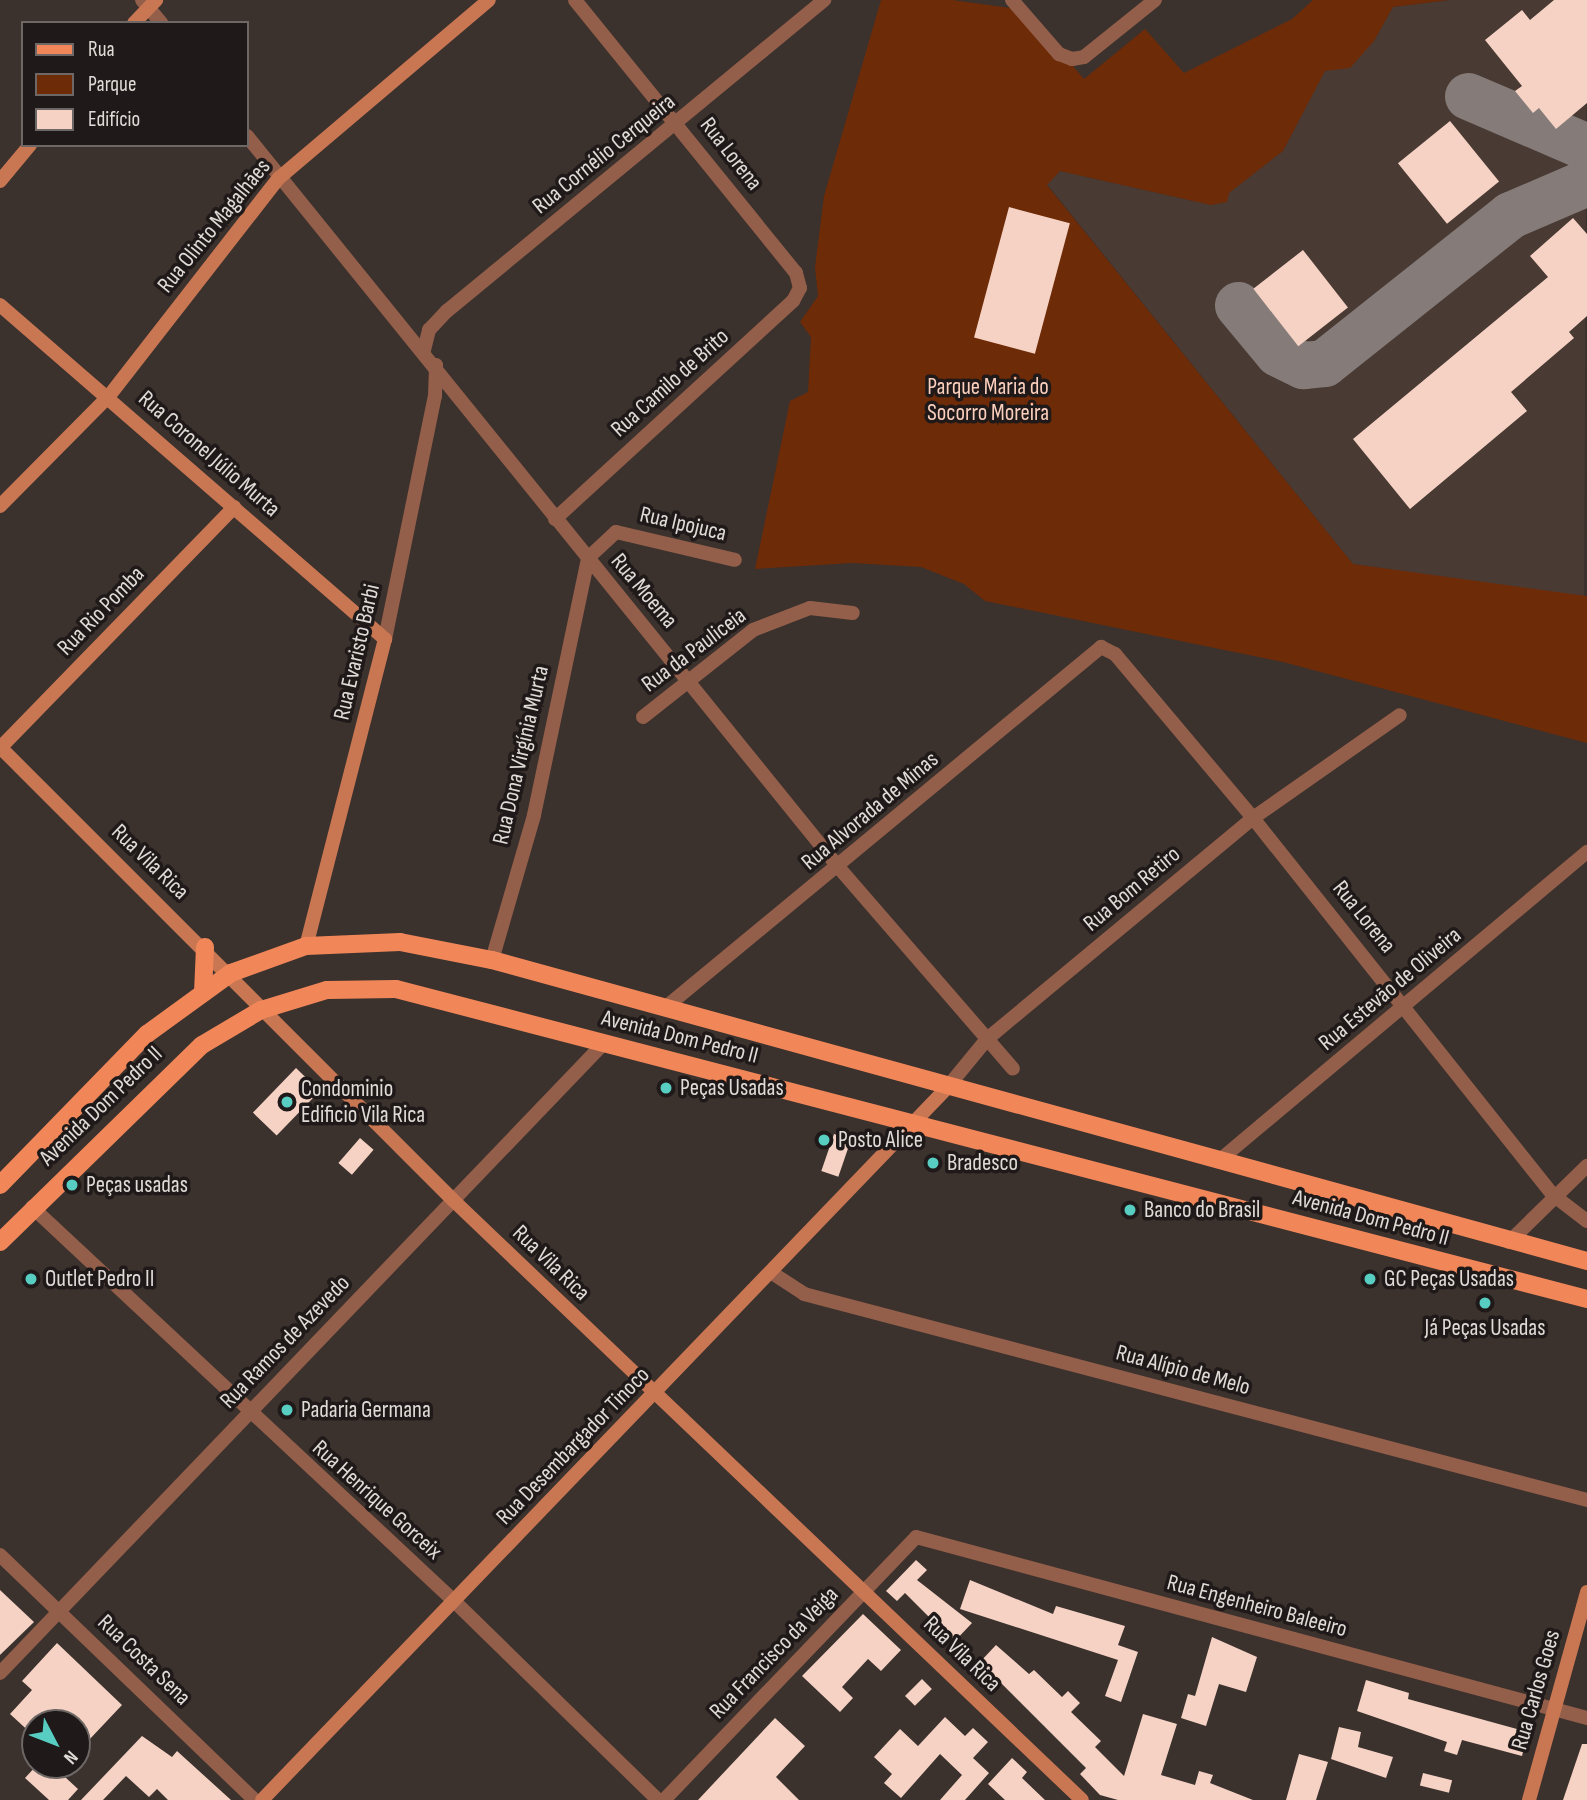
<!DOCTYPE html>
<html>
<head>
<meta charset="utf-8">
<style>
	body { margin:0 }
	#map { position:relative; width:1587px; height:1800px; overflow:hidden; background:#3b312d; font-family:"Sofia Sans Condensed",sans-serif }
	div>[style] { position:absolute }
	.built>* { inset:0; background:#4a3a34 }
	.green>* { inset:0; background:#6e2b08 }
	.taxiway>* { height:47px; margin:-23.5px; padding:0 23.5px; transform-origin:23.5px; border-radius:23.5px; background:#857c79 }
	.building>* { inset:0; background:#f5d2c4; transform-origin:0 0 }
	.street>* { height:14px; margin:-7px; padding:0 7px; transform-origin:7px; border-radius:7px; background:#945f4a }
	.secondary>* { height:14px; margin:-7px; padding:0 7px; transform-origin:7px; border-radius:7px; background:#c97653 }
	.primary>* { height:18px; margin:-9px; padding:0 9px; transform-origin:9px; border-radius:9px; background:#f18759 }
	.dots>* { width:19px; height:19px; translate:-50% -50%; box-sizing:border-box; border:4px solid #1f1a19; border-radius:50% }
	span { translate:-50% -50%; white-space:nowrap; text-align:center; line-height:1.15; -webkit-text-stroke:7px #1f1a19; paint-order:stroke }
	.street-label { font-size:23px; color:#e1dbd8 }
	.park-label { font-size:23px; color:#fbcfbd }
	.poi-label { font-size:23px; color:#e1dbd8 }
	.left { translate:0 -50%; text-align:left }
	.legend { position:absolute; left:21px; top:21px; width:228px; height:126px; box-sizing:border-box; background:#1f1a19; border:2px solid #6d6765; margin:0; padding:9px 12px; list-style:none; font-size:21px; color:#e1dbd8 }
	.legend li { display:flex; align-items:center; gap:14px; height:35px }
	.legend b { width:35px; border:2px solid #6d6765 }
	.north { position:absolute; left:21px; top:1709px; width:70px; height:70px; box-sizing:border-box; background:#1f1a19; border:2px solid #6d6765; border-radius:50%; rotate:132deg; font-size:19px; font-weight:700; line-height:28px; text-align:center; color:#e1dbd8 }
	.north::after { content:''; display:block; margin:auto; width:24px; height:32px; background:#57cec1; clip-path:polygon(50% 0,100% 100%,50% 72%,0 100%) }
</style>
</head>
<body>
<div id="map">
	<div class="built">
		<i style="clip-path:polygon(1449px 0,1587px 0,1584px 598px,1353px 564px,1047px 184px,1060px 171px,1211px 205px,1283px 151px,1325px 70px,1374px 41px,1393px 7px)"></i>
	</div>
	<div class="green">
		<i style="clip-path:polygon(881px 0,952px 0,1025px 10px,1084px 79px,1145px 29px,1184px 73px,1292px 19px,1313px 0,1449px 0,1393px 7px,1374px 41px,1350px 68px,1325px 71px,1283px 151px,1229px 193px,1227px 202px,1211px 205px,1060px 171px,1047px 185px,1353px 564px,1587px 596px,1587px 743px,1283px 662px,985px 601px,964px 584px,921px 567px,852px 563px,755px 569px,790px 401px,808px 392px,811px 337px,800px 322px,818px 296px,815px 267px,824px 196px)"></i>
	</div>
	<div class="taxiway">
		<i style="left:1468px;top:96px;width:129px;rotate:23.2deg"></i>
		<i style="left:1238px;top:305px;width:62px;rotate:50.2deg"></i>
		<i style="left:1278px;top:353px;width:28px;rotate:26deg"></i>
		<i style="left:1303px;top:365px;width:21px;rotate:-5deg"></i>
		<i style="left:1324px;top:363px;width:238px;rotate:-38.5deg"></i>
		<i style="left:1510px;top:215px;width:84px;rotate:-23.2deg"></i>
	</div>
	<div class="building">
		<i style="clip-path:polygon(1554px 0,1587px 0,1587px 103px,1556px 129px,1539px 108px,1533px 113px,1515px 91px,1522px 86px,1485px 40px,1522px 10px,1530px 20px)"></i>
		<i style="left:1450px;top:121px;width:78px;height:67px;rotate:51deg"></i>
		<i style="left:1009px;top:207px;width:63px;height:135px;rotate:15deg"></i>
		<i style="clip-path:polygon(1573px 218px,1587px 234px,1587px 316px,1569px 332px,1574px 338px,1511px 392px,1527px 411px,1410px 509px,1353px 439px,1548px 277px,1530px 256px)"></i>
		<i style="left:1303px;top:250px;width:73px;height:63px;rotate:52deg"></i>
		<i style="left:296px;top:1068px;width:33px;height:62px;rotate:44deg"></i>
		<i style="left:834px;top:1134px;width:18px;height:39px;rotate:19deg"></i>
		<i style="left:360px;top:1138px;width:18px;height:33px;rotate:41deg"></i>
		<i style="clip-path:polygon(916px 1560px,927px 1570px,917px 1580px,972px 1623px,954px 1642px,905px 1593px,897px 1601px,886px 1591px)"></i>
		<i style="clip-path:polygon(970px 1580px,1053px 1614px,1056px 1606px,1125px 1626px,1118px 1645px,1138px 1652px,1121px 1702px,1105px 1696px,1118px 1660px,960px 1609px)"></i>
		<i style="clip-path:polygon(0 1590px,34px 1622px,0 1655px)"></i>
		<i style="clip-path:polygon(863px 1614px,901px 1650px,881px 1671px,868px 1659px,842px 1687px,853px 1698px,840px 1712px,802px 1676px)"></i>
		<i style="clip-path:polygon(1212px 1637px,1257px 1657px,1246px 1692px,1219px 1684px,1206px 1726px,1181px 1718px,1188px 1694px,1195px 1696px)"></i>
		<i style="clip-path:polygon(57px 1643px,122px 1705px,88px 1741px,77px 1723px,35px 1723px,35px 1737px,10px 1714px,32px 1690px,22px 1681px)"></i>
		<i style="clip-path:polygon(996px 1645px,1029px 1674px,1034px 1670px,1062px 1697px,1068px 1691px,1080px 1703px,1071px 1712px,1101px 1741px,1095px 1747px,1124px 1776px,1143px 1714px,1177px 1724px,1161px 1775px,1195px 1785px,1199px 1771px,1213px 1775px,1210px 1783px,1253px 1800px,1118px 1800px,1100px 1795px,1080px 1774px,1086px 1768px,980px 1662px)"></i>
		<i style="left:922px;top:1679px;width:14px;height:24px;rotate:45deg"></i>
		<i style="clip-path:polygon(1366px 1680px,1409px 1693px,1408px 1699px,1528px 1732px,1522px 1756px,1462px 1740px,1457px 1755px,1444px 1751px,1447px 1742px,1357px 1711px)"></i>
		<i style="clip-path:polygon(945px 1717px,965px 1736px,973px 1728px,988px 1742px,973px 1758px,989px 1773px,965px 1800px,940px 1800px,962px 1775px,940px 1754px,901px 1798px,884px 1783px,892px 1774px,874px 1757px,900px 1729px,918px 1746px)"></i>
		<i style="clip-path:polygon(775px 1718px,805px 1746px,776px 1777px,799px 1800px,698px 1800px)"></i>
		<i style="clip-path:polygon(1339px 1727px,1361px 1732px,1358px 1747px,1393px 1757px,1386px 1778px,1331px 1759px)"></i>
		<i style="clip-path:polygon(142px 1736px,172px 1757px,177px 1751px,231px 1800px,168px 1800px,157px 1789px,149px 1797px,126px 1776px,103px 1800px,81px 1800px)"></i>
		<i style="clip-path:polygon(1582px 1744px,1587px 1744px,1587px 1800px,1563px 1800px)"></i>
		<i style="clip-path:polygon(1299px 1754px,1328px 1762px,1316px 1800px,1286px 1800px)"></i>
		<i style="clip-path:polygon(1012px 1758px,1027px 1772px,1022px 1778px,1045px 1800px,1005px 1800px,988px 1784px)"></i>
		<i style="clip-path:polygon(37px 1765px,52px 1765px,78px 1789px,68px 1800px,49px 1800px,25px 1778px)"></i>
		<i style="left:1423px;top:1773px;width:30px;height:13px;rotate:14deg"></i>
	</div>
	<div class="street">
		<i style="left:142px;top:0;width:30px;rotate:50deg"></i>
		<i style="left:1012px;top:0;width:72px;rotate:49deg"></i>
		<i style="left:1059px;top:54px;width:14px;rotate:21deg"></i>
		<i style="left:1072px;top:59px;width:12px;rotate:-9deg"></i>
		<i style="left:1084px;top:57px;width:91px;rotate:-38.8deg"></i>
		<i style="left:247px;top:136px;width:943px;rotate:51.03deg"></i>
		<i style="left:840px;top:869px;width:264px;rotate:49.1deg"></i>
		<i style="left:424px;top:350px;width:21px;rotate:-76deg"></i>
		<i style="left:429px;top:330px;width:26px;rotate:-47deg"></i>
		<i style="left:447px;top:311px;width:489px;rotate:-39.5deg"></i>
		<i style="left:555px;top:519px;width:323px;rotate:-42.5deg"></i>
		<i style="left:793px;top:301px;width:15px;rotate:-62deg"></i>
		<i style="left:800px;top:288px;width:16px;rotate:-105deg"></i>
		<i style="left:796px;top:273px;width:351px;rotate:-129deg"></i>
		<i style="left:385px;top:639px;width:248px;rotate:-78.4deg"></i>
		<i style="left:435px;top:396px;width:31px;rotate:-88deg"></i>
		<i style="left:643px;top:717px;width:140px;rotate:-38.3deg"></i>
		<i style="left:753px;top:630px;width:61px;rotate:-21.1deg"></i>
		<i style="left:810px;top:608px;width:43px;rotate:6.6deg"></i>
		<i style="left:492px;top:960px;width:151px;rotate:-73.8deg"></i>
		<i style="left:534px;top:815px;width:263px;rotate:-78.1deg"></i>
		<i style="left:588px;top:558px;width:38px;rotate:-43deg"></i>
		<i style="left:616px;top:532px;width:122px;rotate:13.2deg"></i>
		<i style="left:666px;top:1007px;width:565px;rotate:-39.61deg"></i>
		<i style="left:1101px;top:647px;width:16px;rotate:27deg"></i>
		<i style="left:1115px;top:654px;width:214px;rotate:49.9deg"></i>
		<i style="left:1253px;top:818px;width:482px;rotate:51.5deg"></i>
		<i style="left:1553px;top:1195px;width:43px;rotate:37.4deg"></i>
		<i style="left:946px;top:1089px;width:65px;rotate:-50.6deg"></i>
		<i style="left:987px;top:1039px;width:346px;rotate:-39.7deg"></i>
		<i style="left:1253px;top:818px;width:179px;rotate:-35deg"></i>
		<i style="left:1221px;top:1159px;width:478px;rotate:-40deg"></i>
		<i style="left:32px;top:1207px;width:576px;rotate:43.03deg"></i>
		<i style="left:453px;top:1600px;width:286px;rotate:44.3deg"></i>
		<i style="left:1509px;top:1242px;width:109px;rotate:-44.3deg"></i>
		<i style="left:772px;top:1273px;width:38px;rotate:33deg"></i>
		<i style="left:804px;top:1294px;width:810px;rotate:14.74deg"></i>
		<i style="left:0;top:1555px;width:354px;rotate:43.9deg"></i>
		<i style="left:0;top:1673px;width:873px;rotate:-46.21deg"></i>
		<i style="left:664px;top:1800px;width:364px;rotate:-46.2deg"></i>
		<i style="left:916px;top:1537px;width:695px;rotate:15.1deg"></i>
	</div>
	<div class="secondary">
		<i style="left:134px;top:23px;width:32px;rotate:-46deg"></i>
		<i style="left:0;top:181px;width:47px;rotate:-50.2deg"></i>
		<i style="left:0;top:305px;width:510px;rotate:40.94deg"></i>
		<i style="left:385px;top:639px;width:317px;rotate:104.4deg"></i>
		<i style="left:0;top:506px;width:155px;rotate:-45.3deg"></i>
		<i style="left:109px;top:396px;width:276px;rotate:-52.1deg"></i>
		<i style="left:279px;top:178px;width:275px;rotate:-40.3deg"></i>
		<i style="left:0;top:747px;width:641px;rotate:45deg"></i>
		<i style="left:453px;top:1200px;width:869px;rotate:43.65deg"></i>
		<i style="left:0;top:748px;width:336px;rotate:-45.8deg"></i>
		<i style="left:262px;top:1800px;width:987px;rotate:-46.11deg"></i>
		<i style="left:1529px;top:1800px;width:216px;rotate:-74.4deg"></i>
	</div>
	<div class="primary">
		<i style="left:203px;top:993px;width:46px;rotate:-87.5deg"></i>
		<i style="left:0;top:1185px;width:211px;rotate:-45.8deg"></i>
		<i style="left:147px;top:1034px;width:104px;rotate:-36deg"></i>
		<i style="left:231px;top:973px;width:80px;rotate:-19.8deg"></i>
		<i style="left:306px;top:946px;width:94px;rotate:-2.4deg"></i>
		<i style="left:400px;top:942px;width:94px;rotate:11.1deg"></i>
		<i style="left:492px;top:960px;width:1136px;rotate:15.37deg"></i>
		<i style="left:0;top:1242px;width:282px;rotate:-44.3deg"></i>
		<i style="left:202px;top:1045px;width:69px;rotate:-30.7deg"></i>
		<i style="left:261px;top:1010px;width:69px;rotate:-16.9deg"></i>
		<i style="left:327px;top:990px;width:69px;rotate:-0.8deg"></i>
		<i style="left:396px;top:989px;width:1231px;rotate:14.59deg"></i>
	</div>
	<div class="dots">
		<i style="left:666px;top:1088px;background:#57cec1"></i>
		<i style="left:287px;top:1102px;background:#57cec1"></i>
		<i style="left:824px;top:1140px;background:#57cec1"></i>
		<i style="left:933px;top:1163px;background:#57cec1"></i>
		<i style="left:72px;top:1185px;background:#57cec1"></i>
		<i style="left:1130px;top:1210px;background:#57cec1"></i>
		<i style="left:31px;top:1279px;background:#57cec1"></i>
		<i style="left:1370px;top:1279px;background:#57cec1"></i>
		<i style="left:1485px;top:1303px;background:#57cec1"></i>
		<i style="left:287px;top:1410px;background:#57cec1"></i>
	</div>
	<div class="street-label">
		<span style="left:604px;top:154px;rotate:-39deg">Rua Cornélio Cerqueira</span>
		<span style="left:731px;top:154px;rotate:52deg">Rua Lorena</span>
		<span style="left:214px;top:226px;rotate:-51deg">Rua Olinto Magalhães</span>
		<span style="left:670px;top:383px;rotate:-42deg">Rua Camilo de Brito</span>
		<span style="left:209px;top:454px;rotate:41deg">Rua Coronel Júlio Murta</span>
		<span style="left:683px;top:524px;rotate:13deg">Rua Ipojuca</span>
		<span style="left:644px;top:591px;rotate:50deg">Rua Moema</span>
		<span style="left:101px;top:611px;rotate:-46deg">Rua Rio Pomba</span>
		<span style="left:694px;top:650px;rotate:-37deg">Rua da Pauliceia</span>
		<span style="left:357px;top:652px;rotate:-77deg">Rua Evaristo Barbi</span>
		<span style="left:521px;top:755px;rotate:-77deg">Rua Dona Virgínia Murta</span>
		<span style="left:870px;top:811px;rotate:-40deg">Rua Alvorada de Minas</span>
		<span style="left:150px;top:862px;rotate:44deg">Rua Vila Rica</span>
		<span style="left:1132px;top:889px;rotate:-40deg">Rua Bom Retiro</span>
		<span style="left:1364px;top:917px;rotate:51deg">Rua Lorena</span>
		<span style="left:1390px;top:989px;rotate:-40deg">Rua Estevão de Oliveira</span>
		<span style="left:680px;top:1037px;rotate:14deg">Avenida Dom Pedro II</span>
		<span style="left:101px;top:1106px;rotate:-44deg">Avenida Dom Pedro II</span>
		<span style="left:1371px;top:1218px;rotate:15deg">Avenida Dom Pedro II</span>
		<span style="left:551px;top:1263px;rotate:44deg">Rua Vila Rica</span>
		<span style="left:285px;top:1342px;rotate:-46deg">Rua Ramos de Azevedo</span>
		<span style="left:1183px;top:1370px;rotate:15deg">Rua Alípio de Melo</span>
		<span style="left:573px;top:1446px;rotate:-46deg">Rua Desembargador Tinoco</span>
		<span style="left:377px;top:1500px;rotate:42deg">Rua Henrique Gorceix</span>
		<span style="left:1257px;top:1606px;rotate:15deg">Rua Engenheiro Baleeiro</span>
		<span style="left:774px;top:1653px;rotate:-46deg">Rua Francisco da Veiga</span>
		<span style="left:962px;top:1654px;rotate:44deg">Rua Vila Rica</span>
		<span style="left:144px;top:1660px;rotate:44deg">Rua Costa Sena</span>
		<span style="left:1536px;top:1690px;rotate:-74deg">Rua Carlos Goes</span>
	</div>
	<div class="park-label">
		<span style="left:988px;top:400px">Parque Maria do<br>Socorro Moreira</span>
	</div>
	<div class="poi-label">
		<span class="left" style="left:680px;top:1088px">Peças Usadas</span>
		<span class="left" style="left:301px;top:1102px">Condominio<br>Edificio Vila Rica</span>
		<span class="left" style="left:838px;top:1140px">Posto Alice</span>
		<span class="left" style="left:947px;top:1163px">Bradesco</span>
		<span class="left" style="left:86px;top:1185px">Peças usadas</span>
		<span class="left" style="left:1144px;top:1210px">Banco do Brasil</span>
		<span class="left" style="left:45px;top:1279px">Outlet Pedro II</span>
		<span class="left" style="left:1384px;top:1279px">GC Peças Usadas</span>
		<span style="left:1485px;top:1328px">Já Peças Usadas</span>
		<span class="left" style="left:301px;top:1410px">Padaria Germana</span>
	</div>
	<ul class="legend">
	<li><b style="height:9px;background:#f18759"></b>Rua</li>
	<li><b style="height:19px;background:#6e2b08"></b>Parque</li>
	<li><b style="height:19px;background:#f5d2c4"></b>Edifício</li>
	</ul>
	<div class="north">N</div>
</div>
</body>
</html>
